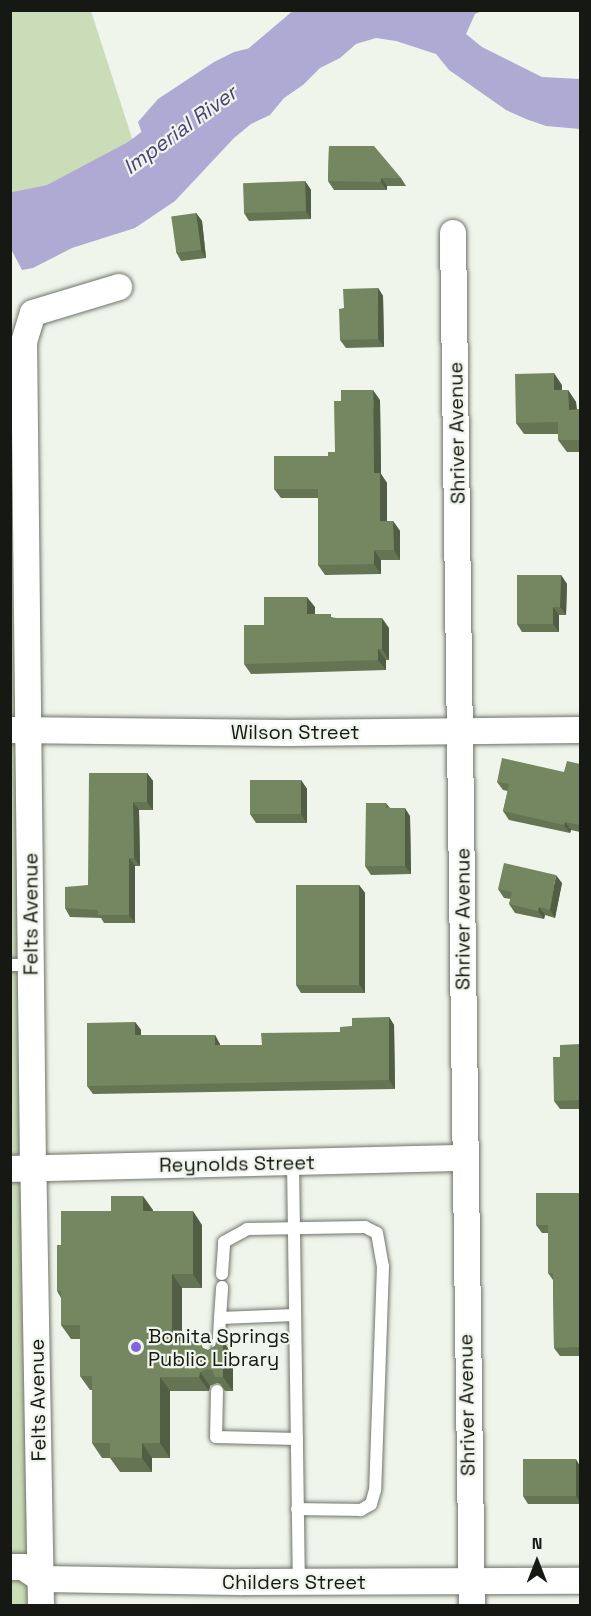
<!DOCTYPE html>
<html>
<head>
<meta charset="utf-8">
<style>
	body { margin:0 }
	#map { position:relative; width:591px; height:1616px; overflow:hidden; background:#f0f5eb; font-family:"Space Grotesk",sans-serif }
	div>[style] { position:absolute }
	.green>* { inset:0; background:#cbdcb8 }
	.water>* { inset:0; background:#afaad4 }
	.river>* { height:48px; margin:-24px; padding:0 24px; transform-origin:24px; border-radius:24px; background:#afaad4 }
	.roads { filter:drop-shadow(0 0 2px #70746b) drop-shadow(0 0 2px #70746b) }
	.service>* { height:12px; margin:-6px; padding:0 6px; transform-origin:6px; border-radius:6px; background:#fff }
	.minor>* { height:26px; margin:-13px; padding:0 13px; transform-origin:13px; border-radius:13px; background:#fff }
	.wall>* { inset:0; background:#657453 }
	.shaded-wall>* { inset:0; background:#525e43 }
	.building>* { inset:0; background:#758760; transform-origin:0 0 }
	.dots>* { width:16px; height:16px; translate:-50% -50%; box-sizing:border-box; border:3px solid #f0f5eb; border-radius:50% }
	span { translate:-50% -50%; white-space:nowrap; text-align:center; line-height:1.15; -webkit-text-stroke:4.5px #f0f5eb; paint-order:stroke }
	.street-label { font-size:20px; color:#161814 }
	.poi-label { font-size:20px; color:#161814 }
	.left { translate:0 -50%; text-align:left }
	.water-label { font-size:21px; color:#4b4077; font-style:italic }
	.frame { position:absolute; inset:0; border:12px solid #161814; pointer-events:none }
	.north { position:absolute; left:507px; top:1532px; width:60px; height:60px; -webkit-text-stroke:4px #f0f5eb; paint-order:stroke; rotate:0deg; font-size:16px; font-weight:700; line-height:24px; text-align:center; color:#161814 }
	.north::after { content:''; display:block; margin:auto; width:21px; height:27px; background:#161814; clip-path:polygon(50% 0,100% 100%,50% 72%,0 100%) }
</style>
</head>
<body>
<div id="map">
	<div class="green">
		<i style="clip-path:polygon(10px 11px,91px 11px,140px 163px,55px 208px,11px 217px)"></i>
		<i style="clip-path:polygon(10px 273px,11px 275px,35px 1606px,10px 1605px)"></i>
	</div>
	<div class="water">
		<i style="clip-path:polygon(335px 10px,482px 11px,475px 14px,466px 34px,482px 47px,542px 77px,580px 79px,580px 129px,546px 126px,526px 119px,506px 110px,449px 70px,436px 54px,396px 41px,376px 38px,356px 44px,340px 58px,320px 68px,303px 85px,284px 98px,270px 115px,251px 124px,234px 138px,175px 201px,135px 228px,72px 248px,33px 268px,22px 270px,11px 249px,11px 231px,60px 220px,148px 173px,152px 162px,138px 122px,158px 99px,214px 62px,234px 52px,293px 38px,313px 28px)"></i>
	</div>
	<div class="river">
		<i style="left:259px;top:71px;width:94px;rotate:-40.3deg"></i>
		<i style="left:10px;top:217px;width:46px;rotate:-11.3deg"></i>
		<i style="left:55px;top:208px;width:96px;rotate:-27.9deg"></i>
		<i style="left:140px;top:163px;width:78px;rotate:-37.2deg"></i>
	</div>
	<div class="roads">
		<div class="service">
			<i style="left:10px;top:965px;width:22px"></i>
			<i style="left:293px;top:1162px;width:420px;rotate:89.2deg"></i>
			<i style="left:222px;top:1274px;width:32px;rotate:-86deg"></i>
			<i style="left:224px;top:1242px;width:26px;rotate:-29deg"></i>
			<i style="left:247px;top:1229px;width:118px;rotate:-1deg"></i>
			<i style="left:365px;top:1227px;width:13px;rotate:27deg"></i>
			<i style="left:377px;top:1233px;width:34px;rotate:80deg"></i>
			<i style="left:383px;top:1266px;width:224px;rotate:92deg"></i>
			<i style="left:375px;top:1490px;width:15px;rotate:106deg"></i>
			<i style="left:371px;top:1504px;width:12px;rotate:149deg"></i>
			<i style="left:361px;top:1510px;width:64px;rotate:-179.1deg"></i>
			<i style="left:220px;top:1318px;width:31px;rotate:-86deg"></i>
			<i style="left:218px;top:1356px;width:38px;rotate:-87deg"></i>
			<i style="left:220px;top:1318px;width:75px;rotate:-2.3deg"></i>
			<i style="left:217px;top:1391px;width:46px;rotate:91.2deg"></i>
			<i style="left:216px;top:1437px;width:81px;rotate:1.4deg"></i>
		</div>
		<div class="minor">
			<i style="left:453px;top:233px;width:1373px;rotate:89.21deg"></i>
			<i style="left:10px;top:730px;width:277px;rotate:0.6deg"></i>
			<i style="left:287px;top:733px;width:293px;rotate:-0.6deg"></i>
			<i style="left:10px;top:1169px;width:454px;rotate:-1.4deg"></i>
			<i style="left:10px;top:1567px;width:13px"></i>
			<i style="left:23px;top:1567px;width:22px;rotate:34deg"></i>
			<i style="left:41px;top:1579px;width:199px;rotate:0.9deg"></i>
			<i style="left:240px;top:1582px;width:340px;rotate:-0.2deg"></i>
			<i style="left:41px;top:1606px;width:437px;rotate:-91deg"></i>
			<i style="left:33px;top:1169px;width:827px;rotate:-90.62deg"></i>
			<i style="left:24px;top:342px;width:30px;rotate:-73deg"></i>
			<i style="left:33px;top:313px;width:90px;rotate:-16.8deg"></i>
		</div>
	</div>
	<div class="wall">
		<i style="clip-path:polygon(329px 146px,401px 178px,406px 186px,387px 186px,387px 190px,334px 190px,328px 181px)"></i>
		<i style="clip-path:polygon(305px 181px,311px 190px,311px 219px,249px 221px,244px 213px)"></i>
		<i style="clip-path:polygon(196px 213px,202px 221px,206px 258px,181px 261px,176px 252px)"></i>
		<i style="clip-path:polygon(378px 288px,383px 296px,384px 347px,346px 348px,340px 340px)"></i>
		<i style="clip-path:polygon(562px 385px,562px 390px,568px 390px,576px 402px,577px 409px,580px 410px,580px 452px,567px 452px,558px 440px,558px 434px,524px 434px,516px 423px)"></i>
		<i style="clip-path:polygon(380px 400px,381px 474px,387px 483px,387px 521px,393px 521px,400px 531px,400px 560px,381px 560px,381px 574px,325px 575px,318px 565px,318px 498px,281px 498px,274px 489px,335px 452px)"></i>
		<i style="clip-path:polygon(561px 575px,567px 584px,566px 615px,559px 615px,559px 632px,522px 632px,517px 624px)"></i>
		<i style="clip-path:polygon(315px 607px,315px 614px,389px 628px,389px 660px,386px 660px,386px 670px,251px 674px,244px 664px,264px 625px)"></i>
		<i style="clip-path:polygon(580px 764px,580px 832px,571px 830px,570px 833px,509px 820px,503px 811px,508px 791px,503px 790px,497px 782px,564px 772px)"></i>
		<i style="clip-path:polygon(147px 773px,153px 781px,153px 810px,139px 810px,140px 866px,135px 866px,135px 923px,104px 923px,101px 918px,70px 917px,65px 908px,88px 885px)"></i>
		<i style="clip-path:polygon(301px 780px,307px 789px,307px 823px,256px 823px,250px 814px)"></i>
		<i style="clip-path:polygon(386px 803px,390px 808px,410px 816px,411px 874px,371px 875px,365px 866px)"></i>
		<i style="clip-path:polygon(562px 883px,555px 918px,545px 915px,544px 919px,515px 913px,509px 904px,511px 899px,504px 898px,498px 889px)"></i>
		<i style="clip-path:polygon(359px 885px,365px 893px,365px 993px,301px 993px,296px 985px)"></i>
		<i style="clip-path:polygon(389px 1017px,394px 1025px,395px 1089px,93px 1094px,87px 1086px,135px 1022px,141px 1030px,141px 1035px,215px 1035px,220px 1045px,262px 1045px,340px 1032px,352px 1026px)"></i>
		<i style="clip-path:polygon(580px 1044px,580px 1109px,560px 1109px,554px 1101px,560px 1057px)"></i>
		<i style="clip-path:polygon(580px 1193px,580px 1356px,560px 1356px,554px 1348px,553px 1280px,548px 1273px,548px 1233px,542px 1233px,536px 1225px)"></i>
		<i style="clip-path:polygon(111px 1211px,153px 1211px,202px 1225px,202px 1288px,182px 1288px,182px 1341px,208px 1350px,223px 1341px,233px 1356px,233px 1391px,225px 1391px,220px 1384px,217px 1383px,210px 1386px,209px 1391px,170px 1391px,170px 1458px,152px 1458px,152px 1472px,120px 1472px,110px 1458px,102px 1458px,92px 1443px,92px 1390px,90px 1390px,80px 1376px,80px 1339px,71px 1339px,61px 1325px,61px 1298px,57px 1291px,61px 1245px)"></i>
		<i style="clip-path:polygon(580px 1466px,580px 1504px,528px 1504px,523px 1496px)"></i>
	</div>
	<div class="shaded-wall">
		<i style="clip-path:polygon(381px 178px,387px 186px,387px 190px,381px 182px)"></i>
		<i style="clip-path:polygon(305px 181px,311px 190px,311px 219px,306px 211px)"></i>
		<i style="clip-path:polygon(196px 213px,202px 221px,206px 258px,201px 250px)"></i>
		<i style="clip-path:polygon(378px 288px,383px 296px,384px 347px,378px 339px)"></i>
		<i style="clip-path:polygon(554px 373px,562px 385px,562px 402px,554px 390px)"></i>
		<i style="clip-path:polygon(373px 390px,380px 400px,381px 474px,387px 483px,387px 531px,380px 521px,374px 473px)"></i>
		<i style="clip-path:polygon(568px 390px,576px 402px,577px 421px,569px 410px)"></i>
		<i style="clip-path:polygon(393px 521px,400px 531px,400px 560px,394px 550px)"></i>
		<i style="clip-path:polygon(374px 550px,381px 560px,381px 574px,374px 564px)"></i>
		<i style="clip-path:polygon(561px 575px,567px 584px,566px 615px,560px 607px)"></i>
		<i style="clip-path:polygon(307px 597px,315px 607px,315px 625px,307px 614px)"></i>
		<i style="clip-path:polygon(553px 607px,559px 615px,559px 632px,553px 624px)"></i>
		<i style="clip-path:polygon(382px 618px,389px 628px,389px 660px,382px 649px)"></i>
		<i style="clip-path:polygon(378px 649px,386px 660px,386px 670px,378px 660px)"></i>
		<i style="clip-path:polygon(147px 773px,153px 781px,153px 810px,147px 802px)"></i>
		<i style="clip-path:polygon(301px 780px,307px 789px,307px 823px,301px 814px)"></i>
		<i style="clip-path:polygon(133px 802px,139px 810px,140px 866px,134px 858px)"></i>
		<i style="clip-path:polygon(405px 808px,410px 816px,411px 874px,405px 866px)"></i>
		<i style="clip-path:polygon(565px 822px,571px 830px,570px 833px,564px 825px)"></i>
		<i style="clip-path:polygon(129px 858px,135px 866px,135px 923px,129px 915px)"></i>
		<i style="clip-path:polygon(556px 875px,562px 883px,555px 918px,550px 910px)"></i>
		<i style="clip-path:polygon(359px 885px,365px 893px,365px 993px,359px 984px)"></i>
		<i style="clip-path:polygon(539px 907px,545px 915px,544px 919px,538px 911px)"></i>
		<i style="clip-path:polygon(389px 1017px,394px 1025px,395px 1089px,389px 1080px)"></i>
		<i style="clip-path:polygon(135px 1022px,141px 1030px,141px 1044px,135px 1035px)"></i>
		<i style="clip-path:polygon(215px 1035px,220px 1044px,220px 1053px,215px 1045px)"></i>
		<i style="clip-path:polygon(143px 1196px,153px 1210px,153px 1225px,143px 1211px)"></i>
		<i style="clip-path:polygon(193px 1211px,202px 1225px,202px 1288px,193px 1274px)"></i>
		<i style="clip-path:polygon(172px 1274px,182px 1288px,182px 1356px,172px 1341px)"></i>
		<i style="clip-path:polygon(223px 1341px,233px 1356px,233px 1391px,223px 1377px)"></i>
		<i style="clip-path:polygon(200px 1372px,210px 1386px,209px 1391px,199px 1377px)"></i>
		<i style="clip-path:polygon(160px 1377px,170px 1391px,170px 1458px,160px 1443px)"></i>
		<i style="clip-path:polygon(142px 1443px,152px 1458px,152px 1472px,142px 1458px)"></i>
		<i style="clip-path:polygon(576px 1459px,580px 1466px,580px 1502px,576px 1496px)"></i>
	</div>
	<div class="building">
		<i style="clip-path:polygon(329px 146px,374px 146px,401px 178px,381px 178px,381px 182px,328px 181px)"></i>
		<i style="left:305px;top:181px;width:30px;height:62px;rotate:88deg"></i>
		<i style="left:196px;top:213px;width:37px;height:25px;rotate:82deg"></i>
		<i style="clip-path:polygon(378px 288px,378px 339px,340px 340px,339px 309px,344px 308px,343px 289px)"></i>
		<i style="clip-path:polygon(554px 373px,554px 390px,568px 390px,569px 410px,580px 409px,580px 440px,558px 440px,558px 422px,516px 423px,515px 374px)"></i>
		<i style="clip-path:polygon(341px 390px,373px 390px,374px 473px,380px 473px,380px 521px,393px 521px,394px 550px,374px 550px,374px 564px,318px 565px,318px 489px,274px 489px,274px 456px,328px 456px,328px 452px,335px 452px,334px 401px,341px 401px)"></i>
		<i style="clip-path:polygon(517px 575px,561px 575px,560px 607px,553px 607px,553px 624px,517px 624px)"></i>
		<i style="clip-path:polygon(264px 597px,307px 597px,307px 614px,331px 614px,331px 618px,382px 618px,382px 649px,378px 649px,378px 660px,244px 664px,244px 625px,264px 625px)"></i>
		<i style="clip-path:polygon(502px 758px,564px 772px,567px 761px,580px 764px,580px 825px,565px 822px,564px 825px,503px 811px,509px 784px,497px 782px)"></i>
		<i style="clip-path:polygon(89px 773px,147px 773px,147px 802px,133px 802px,134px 858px,129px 858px,129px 915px,98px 915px,98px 910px,65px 908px,65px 887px,88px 885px)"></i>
		<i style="left:250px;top:780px;width:51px;height:34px"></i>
		<i style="clip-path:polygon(366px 803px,386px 803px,386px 808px,405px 808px,405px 866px,365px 866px)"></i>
		<i style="clip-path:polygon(504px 863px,556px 875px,550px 910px,539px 907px,538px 911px,509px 904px,512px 892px,498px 889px)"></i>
		<i style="left:296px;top:885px;width:63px;height:100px"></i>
		<i style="clip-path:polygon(389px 1017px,389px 1080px,87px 1086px,87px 1023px,135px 1022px,135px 1035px,215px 1035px,215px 1045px,262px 1045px,261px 1033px,340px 1032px,340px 1027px,352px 1026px,352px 1018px)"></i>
		<i style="clip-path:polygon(580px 1044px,580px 1100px,554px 1101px,553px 1057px,560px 1057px,560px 1045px)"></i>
		<i style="clip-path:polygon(536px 1193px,580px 1193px,580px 1347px,554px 1348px,553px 1273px,548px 1273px,548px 1225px,536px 1225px)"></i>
		<i style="clip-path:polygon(111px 1196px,143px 1196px,143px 1211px,193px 1211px,193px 1274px,172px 1274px,172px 1341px,200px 1341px,203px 1348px,208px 1350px,215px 1347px,216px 1341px,223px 1341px,223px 1377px,215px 1377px,212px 1370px,207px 1369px,200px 1372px,199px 1377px,160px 1377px,160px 1443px,142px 1443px,142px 1458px,110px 1457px,110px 1443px,92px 1443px,92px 1376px,80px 1376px,80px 1325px,61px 1325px,61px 1291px,57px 1291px,57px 1245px,61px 1245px,61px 1211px,111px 1211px)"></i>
		<i style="left:523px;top:1459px;width:53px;height:37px"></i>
	</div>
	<div class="dots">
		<i style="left:136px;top:1347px;background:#8164e0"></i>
	</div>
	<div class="street-label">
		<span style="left:457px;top:433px;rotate:-91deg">Shriver Avenue</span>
		<span style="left:295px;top:732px">Wilson Street</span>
		<span style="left:31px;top:914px;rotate:-90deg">Felts Avenue</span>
		<span style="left:463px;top:919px;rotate:-90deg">Shriver Avenue</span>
		<span style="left:237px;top:1164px;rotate:-1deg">Reynolds Street</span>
		<span style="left:38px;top:1400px;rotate:-91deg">Felts Avenue</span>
		<span style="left:467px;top:1405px;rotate:-91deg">Shriver Avenue</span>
		<span style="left:294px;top:1582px">Childers Street</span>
	</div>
	<div class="poi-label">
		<span class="left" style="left:148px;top:1348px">Bonita Springs<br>Public Library</span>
	</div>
	<div class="water-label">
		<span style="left:180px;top:130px;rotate:-36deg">Imperial River</span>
	</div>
	<div class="frame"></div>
	<div class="north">N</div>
</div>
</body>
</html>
